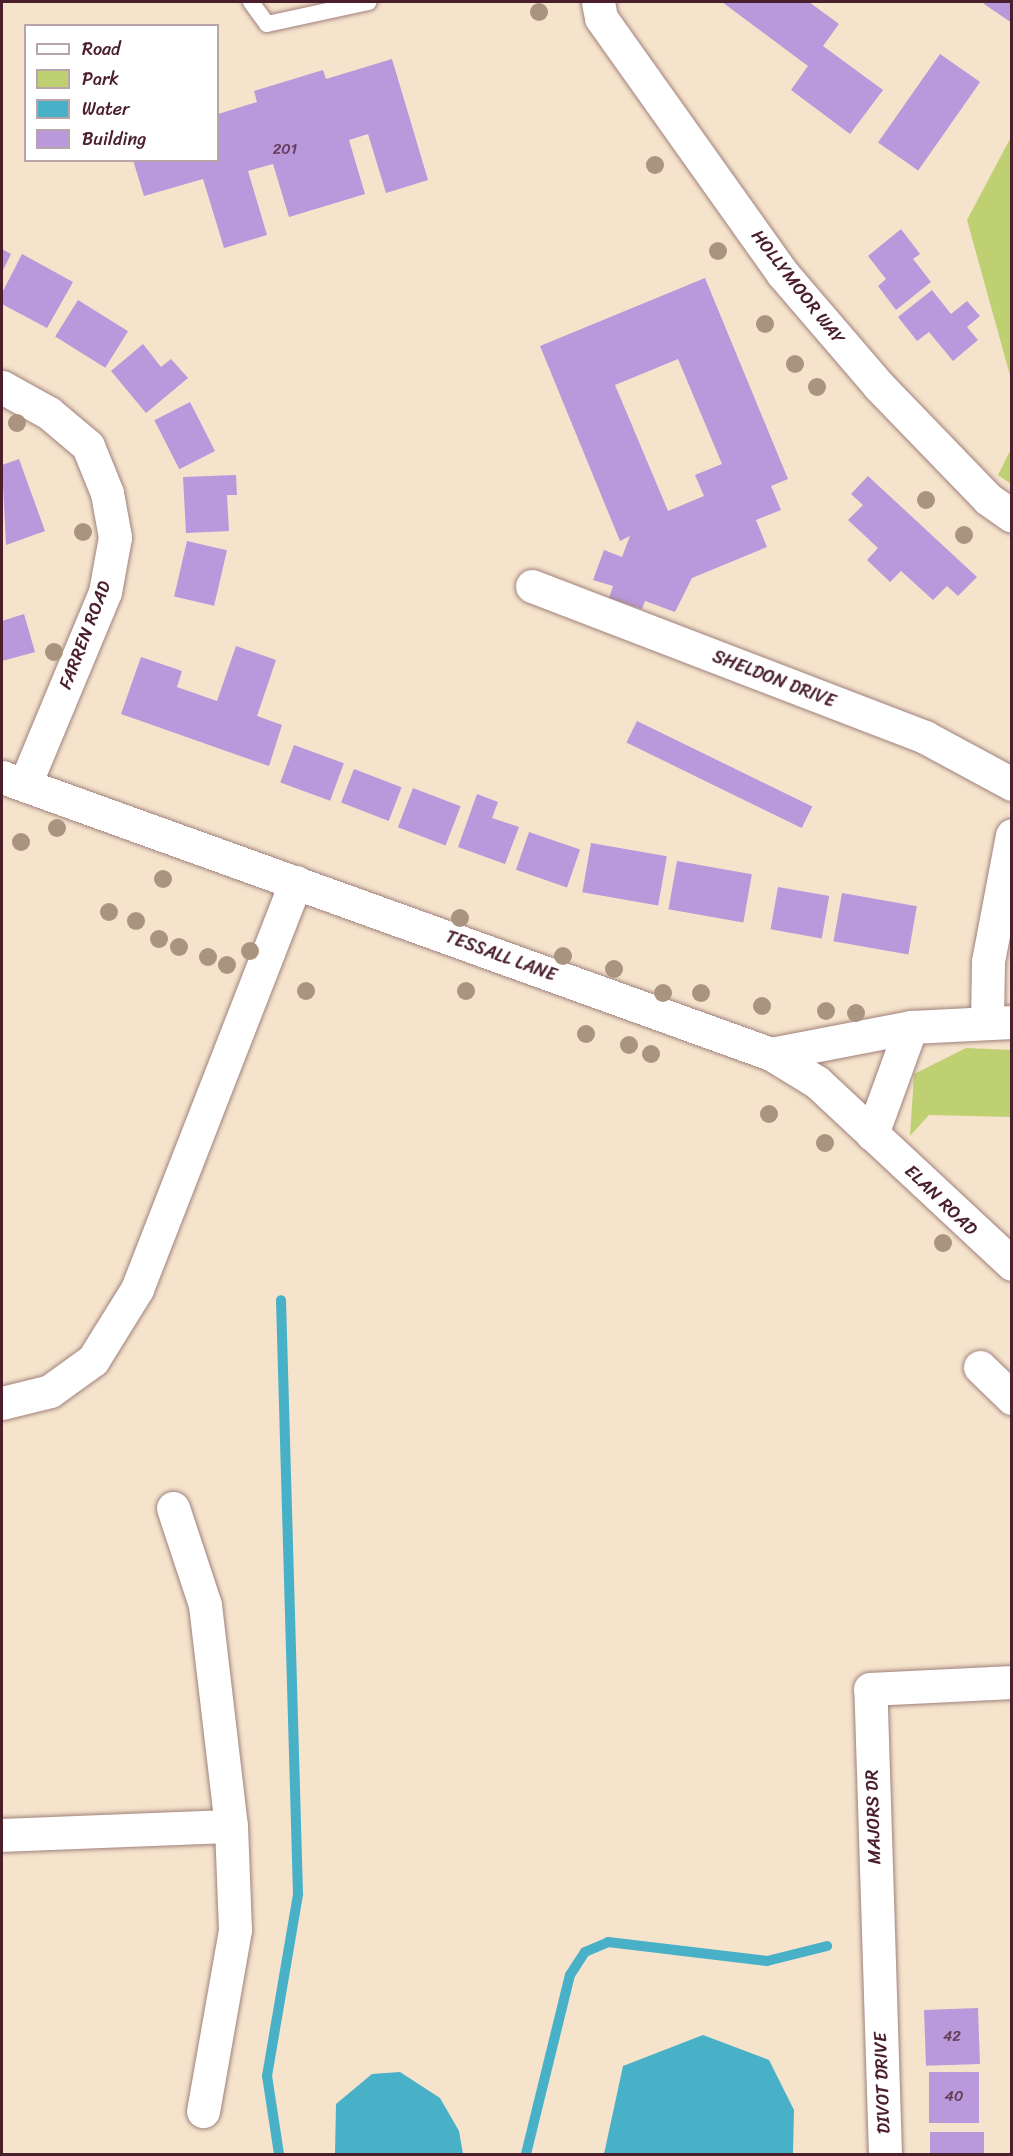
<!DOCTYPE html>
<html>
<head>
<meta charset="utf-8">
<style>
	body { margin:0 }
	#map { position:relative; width:1013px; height:2156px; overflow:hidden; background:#f5e3cc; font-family:Sriracha,sans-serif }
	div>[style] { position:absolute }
	.green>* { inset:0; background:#bfd073 }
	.water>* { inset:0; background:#48b0c7 }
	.stream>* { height:10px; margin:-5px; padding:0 5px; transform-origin:5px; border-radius:5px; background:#48b0c7 }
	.building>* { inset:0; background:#b998db; transform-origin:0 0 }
	.roads { filter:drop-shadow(0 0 2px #a0817c) drop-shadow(0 0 2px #a0817c) }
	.lane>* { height:16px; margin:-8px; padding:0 8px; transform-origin:8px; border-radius:8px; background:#fff }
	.street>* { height:33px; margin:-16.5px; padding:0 16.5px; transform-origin:16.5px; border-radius:16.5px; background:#fff }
	.trees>* { width:18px; height:18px; margin:-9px; border-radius:50%; background:#aa9480 }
	span { translate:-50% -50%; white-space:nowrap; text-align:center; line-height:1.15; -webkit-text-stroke:4.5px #fff; paint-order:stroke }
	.number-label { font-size:15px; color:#663d57 }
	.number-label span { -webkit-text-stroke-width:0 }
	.street-label { font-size:18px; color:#4a1f2b }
	.frame { position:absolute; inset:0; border:3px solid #4a1f2b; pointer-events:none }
	.legend { position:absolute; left:24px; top:24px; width:195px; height:138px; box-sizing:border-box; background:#fff; border:2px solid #b7a5aa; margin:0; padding:8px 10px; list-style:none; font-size:18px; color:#4a1f2b }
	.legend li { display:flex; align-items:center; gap:12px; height:30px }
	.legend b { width:30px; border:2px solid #b7a5aa }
</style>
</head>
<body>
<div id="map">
	<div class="green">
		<i style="clip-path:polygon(1011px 137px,1011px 379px,967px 220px)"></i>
		<i style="clip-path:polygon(1011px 449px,1011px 484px,998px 475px)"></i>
		<i style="clip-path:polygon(966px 1048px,1011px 1050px,1011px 1117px,929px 1115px,910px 1136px,914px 1074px)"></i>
	</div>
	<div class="water">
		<i style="clip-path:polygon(703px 2035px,769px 2060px,794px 2110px,793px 2154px,604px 2154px,623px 2066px)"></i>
		<i style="clip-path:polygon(400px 2072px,440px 2098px,459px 2131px,463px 2154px,335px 2154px,336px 2104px,372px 2074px)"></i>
	</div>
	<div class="stream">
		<i style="left:279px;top:2154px;width:79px;rotate:-98.7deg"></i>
		<i style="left:267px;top:2076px;width:185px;rotate:-80.3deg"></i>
		<i style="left:298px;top:1894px;width:594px;rotate:-91.64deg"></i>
		<i style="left:526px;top:2154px;width:184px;rotate:-76.2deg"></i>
		<i style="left:570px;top:1975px;width:27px;rotate:-57deg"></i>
		<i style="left:585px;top:1952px;width:25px;rotate:-23deg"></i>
		<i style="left:608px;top:1942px;width:160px;rotate:6.8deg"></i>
		<i style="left:767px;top:1961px;width:62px;rotate:-14deg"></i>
	</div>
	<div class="building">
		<i style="clip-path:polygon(722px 2px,809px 2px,839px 24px,823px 46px,883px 90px,850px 134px,791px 90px,808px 66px)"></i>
		<i style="clip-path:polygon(985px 2px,1012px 2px,1012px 23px,984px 4px)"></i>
		<i style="left:940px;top:54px;width:49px;height:108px;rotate:35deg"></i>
		<i style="clip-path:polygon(392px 59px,428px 180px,386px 193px,368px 134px,349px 140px,365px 194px,289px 217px,273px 164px,248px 171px,267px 235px,224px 248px,203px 179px,144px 196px,133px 160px,218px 160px,218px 114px,257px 102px,254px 91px,323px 70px,326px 79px)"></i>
		<i style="clip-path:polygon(901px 229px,920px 254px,913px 259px,931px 282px,896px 310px,878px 286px,886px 279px,868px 256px)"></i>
		<i style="clip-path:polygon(2px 249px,11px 254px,2px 272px)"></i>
		<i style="clip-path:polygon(22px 254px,73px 282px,47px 328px,2px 304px,2px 293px)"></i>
		<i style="clip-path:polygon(evenodd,705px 278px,788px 479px,771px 486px,781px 510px,756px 520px,767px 547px,692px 578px,675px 612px,645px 601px,642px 609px,609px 598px,613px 586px,593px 580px,604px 550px,622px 557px,630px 536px,620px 541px,540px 346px,705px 278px,678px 359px,722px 464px,695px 475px,704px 496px,668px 511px,615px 385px,678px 359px)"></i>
		<i style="clip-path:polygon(932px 290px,951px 314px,967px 301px,980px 316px,967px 327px,978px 340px,953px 361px,929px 332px,917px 341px,898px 317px)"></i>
		<i style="left:78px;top:300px;width:59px;height:43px;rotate:32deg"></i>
		<i style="clip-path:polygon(143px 344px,161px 367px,171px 359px,188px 378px,146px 413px,111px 371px)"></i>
		<i style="left:190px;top:402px;width:55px;height:40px;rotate:63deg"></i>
		<i style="clip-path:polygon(19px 459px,45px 531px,6px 545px,2px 465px)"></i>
		<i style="clip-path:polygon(236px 475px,237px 495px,227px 495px,229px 531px,186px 533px,183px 477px)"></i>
		<i style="clip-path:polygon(868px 476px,977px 577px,958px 596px,947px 586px,933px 600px,901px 571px,890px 582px,867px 560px,878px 548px,848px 520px,863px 505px,851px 494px)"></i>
		<i style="left:187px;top:541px;width:41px;height:57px;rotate:13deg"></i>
		<i style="clip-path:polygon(24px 614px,35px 652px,2px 661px,2px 621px)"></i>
		<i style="clip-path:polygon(236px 646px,276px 660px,257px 716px,282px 725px,269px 766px,121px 714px,141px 657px,182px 671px,177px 687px,217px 701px)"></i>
		<i style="left:637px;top:721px;width:195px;height:24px;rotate:26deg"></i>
		<i style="left:294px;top:745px;width:53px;height:40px;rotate:20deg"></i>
		<i style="left:354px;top:769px;width:51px;height:36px;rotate:21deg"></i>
		<i style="left:413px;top:788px;width:51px;height:42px;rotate:21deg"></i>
		<i style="clip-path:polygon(477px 794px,498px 802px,492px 818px,519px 827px,505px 864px,458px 847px)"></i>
		<i style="left:529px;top:832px;width:54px;height:40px;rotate:19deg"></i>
		<i style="left:591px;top:843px;width:77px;height:50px;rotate:10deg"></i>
		<i style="left:677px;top:861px;width:76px;height:49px;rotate:10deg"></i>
		<i style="left:778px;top:887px;width:52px;height:43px;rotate:10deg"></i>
		<i style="left:842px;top:893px;width:76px;height:49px;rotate:10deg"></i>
		<i style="left:978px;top:2008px;width:56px;height:54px;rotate:88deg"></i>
		<i style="left:929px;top:2072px;width:50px;height:51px"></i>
		<i style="left:984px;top:2132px;width:22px;height:54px;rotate:90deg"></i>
	</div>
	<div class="roads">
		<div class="lane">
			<i style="left:251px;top:2px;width:27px;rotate:54deg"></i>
			<i style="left:267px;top:24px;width:104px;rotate:-12.2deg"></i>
		</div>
		<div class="street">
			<i style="left:598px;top:2px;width:16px;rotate:79deg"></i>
			<i style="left:601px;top:18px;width:314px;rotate:54.6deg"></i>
			<i style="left:783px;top:274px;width:146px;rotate:49.4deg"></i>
			<i style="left:878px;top:385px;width:158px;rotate:46deg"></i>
			<i style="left:988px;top:499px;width:29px;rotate:35deg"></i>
			<i style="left:2px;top:387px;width:54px;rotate:29deg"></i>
			<i style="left:49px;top:413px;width:51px;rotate:40.2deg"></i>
			<i style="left:88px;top:446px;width:51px;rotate:68deg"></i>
			<i style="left:107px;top:493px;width:45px;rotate:79.7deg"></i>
			<i style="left:115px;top:537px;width:56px;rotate:100.3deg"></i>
			<i style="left:105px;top:592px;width:208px;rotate:112.6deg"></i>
			<i style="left:532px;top:586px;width:421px;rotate:21deg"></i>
			<i style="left:925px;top:737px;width:99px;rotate:28.4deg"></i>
			<i style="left:2px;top:777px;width:817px;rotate:19.81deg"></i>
			<i style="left:771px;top:1054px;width:143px;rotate:-10.9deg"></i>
			<i style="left:911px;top:1027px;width:101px;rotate:-2.8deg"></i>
			<i style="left:987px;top:1020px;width:59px;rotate:-89deg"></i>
			<i style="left:988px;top:961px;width:128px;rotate:-79.2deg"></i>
			<i style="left:771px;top:1054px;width:54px;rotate:31.3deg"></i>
			<i style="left:817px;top:1082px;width:267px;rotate:43deg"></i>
			<i style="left:872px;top:1134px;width:114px;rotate:-70deg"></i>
			<i style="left:980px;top:1367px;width:45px;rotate:44.1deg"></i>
			<i style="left:2px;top:1403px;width:49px;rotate:-14deg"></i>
			<i style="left:50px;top:1391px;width:53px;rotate:-35.8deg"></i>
			<i style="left:93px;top:1360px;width:84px;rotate:-58.2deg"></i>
			<i style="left:137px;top:1289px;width:437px;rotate:-68.7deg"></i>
			<i style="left:173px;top:1508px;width:102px;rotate:71.7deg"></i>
			<i style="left:205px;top:1605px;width:223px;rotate:83.3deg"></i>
			<i style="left:231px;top:1826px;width:104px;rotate:87.8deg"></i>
			<i style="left:235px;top:1930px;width:184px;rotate:100deg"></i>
			<i style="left:2px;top:1835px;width:229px;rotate:-2.3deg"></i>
			<i style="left:885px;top:2154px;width:465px;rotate:-91.8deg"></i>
			<i style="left:870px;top:1689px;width:142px;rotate:-2.8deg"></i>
		</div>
	</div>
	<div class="trees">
		<i style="left:539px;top:12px"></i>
		<i style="left:655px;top:165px"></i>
		<i style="left:718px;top:251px"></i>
		<i style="left:765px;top:324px"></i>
		<i style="left:795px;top:364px"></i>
		<i style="left:817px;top:387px"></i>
		<i style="left:17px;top:423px"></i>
		<i style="left:926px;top:500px"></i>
		<i style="left:83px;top:532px"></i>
		<i style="left:964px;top:535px"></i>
		<i style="left:54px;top:652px"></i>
		<i style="left:57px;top:828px"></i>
		<i style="left:21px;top:842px"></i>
		<i style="left:163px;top:879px"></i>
		<i style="left:109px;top:912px"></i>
		<i style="left:460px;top:918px"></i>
		<i style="left:136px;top:921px"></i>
		<i style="left:159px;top:939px"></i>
		<i style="left:179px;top:947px"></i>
		<i style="left:250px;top:951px"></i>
		<i style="left:563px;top:956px"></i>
		<i style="left:208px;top:957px"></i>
		<i style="left:227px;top:965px"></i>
		<i style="left:614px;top:969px"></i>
		<i style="left:306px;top:991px"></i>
		<i style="left:466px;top:991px"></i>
		<i style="left:663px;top:993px"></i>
		<i style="left:701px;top:993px"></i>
		<i style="left:762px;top:1006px"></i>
		<i style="left:826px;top:1011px"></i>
		<i style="left:856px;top:1013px"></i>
		<i style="left:586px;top:1034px"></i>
		<i style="left:629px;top:1045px"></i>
		<i style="left:651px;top:1054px"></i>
		<i style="left:769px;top:1114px"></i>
		<i style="left:825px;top:1143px"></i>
		<i style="left:943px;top:1243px"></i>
	</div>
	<div class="number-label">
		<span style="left:285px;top:150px">201</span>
		<span style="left:952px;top:2037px">42</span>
		<span style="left:954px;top:2097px">40</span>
	</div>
	<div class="street-label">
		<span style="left:798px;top:287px;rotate:52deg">HOLLYMOOR WAY</span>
		<span style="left:85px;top:635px;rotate:-69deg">FARREN ROAD</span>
		<span style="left:774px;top:679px;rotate:21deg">SHELDON DRIVE</span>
		<span style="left:501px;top:956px;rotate:20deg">TESSALL LANE</span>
		<span style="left:941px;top:1200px;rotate:44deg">ELAN ROAD</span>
		<span style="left:873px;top:1817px;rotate:-92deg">MAJORS DR</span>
		<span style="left:882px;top:2083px;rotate:-92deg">DIVOT DRIVE</span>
	</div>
	<div class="frame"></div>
	<ul class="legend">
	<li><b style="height:8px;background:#fff"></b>Road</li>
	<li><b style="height:16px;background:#bfd073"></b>Park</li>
	<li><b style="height:16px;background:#48b0c7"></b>Water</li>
	<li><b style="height:16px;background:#b998db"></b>Building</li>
	</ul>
</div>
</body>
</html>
